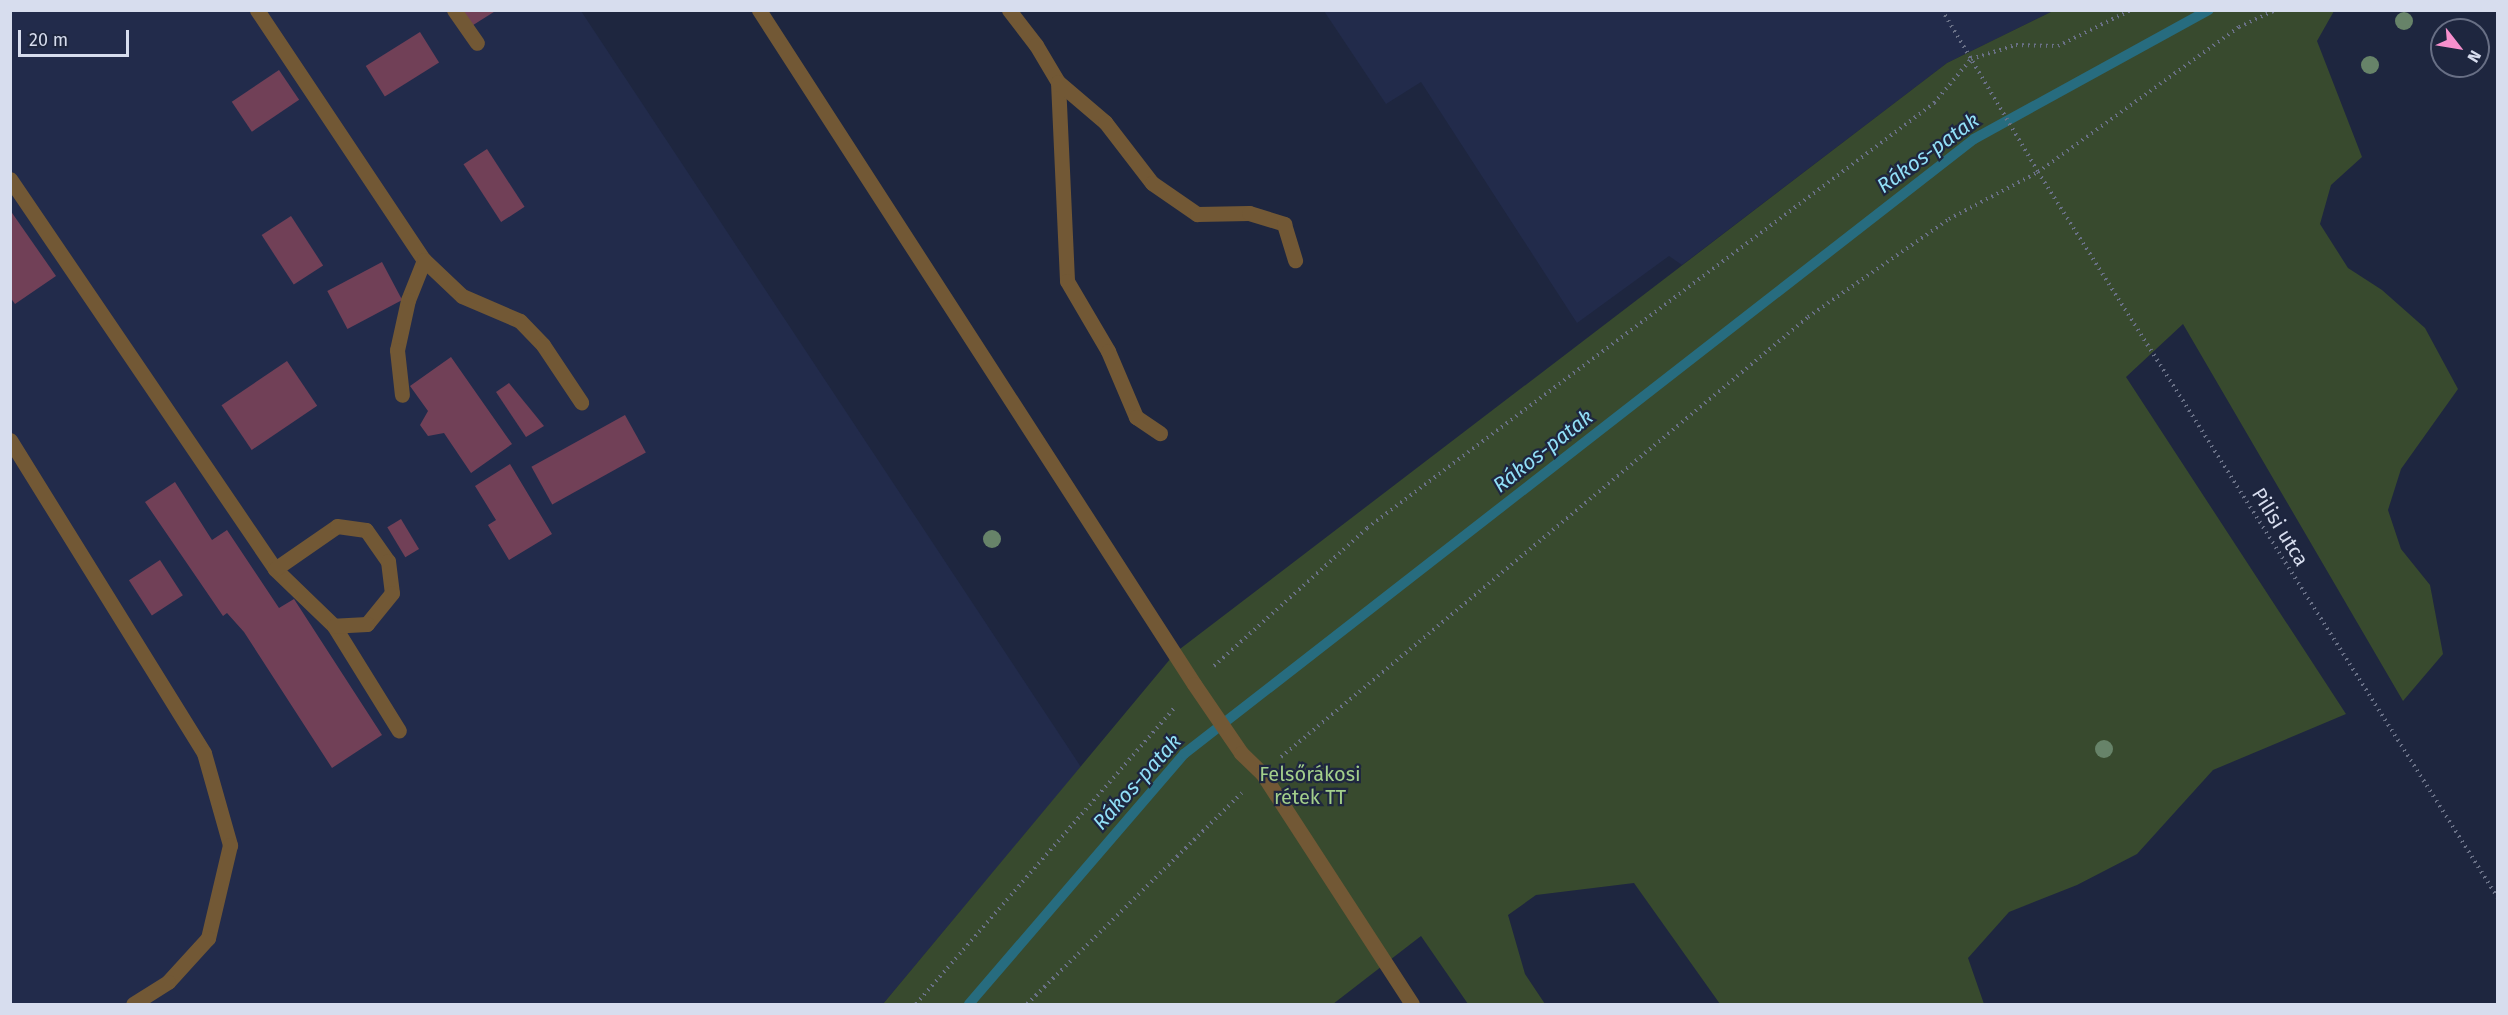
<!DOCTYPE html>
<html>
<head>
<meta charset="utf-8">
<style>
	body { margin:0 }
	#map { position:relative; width:2508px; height:1015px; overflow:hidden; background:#1e263f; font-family:"Fira Sans",sans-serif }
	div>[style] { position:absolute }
	.built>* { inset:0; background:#222b4b }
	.green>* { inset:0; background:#384a2e }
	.stream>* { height:10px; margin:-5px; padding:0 5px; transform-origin:5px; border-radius:5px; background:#276c7f }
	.building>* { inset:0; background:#714057; transform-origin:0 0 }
	.path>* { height:4px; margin-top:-2px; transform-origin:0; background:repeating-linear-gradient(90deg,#6a7187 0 1.5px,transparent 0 6px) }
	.minor>* { height:15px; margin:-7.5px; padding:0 7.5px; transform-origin:7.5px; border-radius:7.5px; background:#725835 }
	.trees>* { width:18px; height:18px; margin:-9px; border-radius:50%; background:#678369 }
	span { translate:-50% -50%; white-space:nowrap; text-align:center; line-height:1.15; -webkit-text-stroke:4.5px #1e263f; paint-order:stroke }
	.street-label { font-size:20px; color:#d7ddee }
	.park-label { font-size:20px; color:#a3cf8b }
	.water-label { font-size:21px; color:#91dff7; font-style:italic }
	.frame { position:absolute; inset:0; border:12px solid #d7ddee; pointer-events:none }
	.north { position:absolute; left:2430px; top:18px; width:60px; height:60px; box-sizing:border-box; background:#1e263f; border:2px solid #686f85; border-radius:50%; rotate:121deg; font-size:16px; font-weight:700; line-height:24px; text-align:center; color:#d7ddee }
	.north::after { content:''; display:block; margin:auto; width:21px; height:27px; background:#f790cd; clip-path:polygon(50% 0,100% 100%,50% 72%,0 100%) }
	.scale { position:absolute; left:18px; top:30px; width:111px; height:27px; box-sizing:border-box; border:3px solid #d7ddee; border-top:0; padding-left:8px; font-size:18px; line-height:21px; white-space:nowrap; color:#d7ddee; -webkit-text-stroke:4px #1e263f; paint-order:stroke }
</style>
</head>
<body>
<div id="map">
	<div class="built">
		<i style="clip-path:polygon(10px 11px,581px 11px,1081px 767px,883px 1004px,11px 1004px)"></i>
		<i style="clip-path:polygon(1324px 11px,2053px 11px,1947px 63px,1682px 265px,1669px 256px,1577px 323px,1421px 82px,1386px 104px)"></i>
	</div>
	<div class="green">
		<i style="clip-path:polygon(2053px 11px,2334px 11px,2317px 41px,2362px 157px,2331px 185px,2320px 224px,2348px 268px,2382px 290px,2425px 328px,2458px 389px,2401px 469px,2388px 510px,2401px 549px,2430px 585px,2443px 654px,2403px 701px,2183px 324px,2126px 377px,2346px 714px,2213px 770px,2137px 854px,2077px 885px,2009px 912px,1968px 958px,1984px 1004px,1720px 1004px,1634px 883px,1536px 895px,1508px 915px,1525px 974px,1545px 1004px,1468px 1004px,1421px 936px,1333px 1004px,883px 1004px,1176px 652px,1947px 63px)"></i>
	</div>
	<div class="stream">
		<i style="left:969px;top:1004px;width:330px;rotate:-49.3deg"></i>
		<i style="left:1184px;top:754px;width:1001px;rotate:-37.9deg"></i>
		<i style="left:1974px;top:139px;width:268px;rotate:-28.8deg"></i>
	</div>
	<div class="building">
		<i style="clip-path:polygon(459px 10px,497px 10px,470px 27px)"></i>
		<i style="left:420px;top:32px;width:36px;height:64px;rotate:58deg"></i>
		<i style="left:279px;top:70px;width:36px;height:57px;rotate:56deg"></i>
		<i style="left:487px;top:149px;width:69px;height:28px;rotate:57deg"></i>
		<i style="clip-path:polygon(10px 210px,56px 276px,15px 304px,10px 297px)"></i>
		<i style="left:291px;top:216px;width:59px;height:35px;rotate:57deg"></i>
		<i style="left:382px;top:262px;width:43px;height:62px;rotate:62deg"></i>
		<i style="clip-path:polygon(451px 357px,512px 444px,471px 473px,444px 433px,428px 436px,420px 425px,428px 411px,410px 386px)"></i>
		<i style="left:287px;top:361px;width:54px;height:79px;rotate:56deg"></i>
		<i style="clip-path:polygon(509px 383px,544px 426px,526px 437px,496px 392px)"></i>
		<i style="left:625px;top:415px;width:43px;height:107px;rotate:61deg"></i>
		<i style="clip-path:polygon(510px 464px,552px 534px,509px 560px,488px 525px,496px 520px,475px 486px)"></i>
		<i style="clip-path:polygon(175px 482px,212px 540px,227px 530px,279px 608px,294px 599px,382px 735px,332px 768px,244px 632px,227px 613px,223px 616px,145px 502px)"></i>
		<i style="left:401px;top:519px;width:35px;height:16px;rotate:59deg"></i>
		<i style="left:160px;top:560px;width:42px;height:37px;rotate:57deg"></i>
	</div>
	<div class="path">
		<i style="left:1942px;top:10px;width:188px;rotate:59.3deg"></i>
		<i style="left:2038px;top:172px;width:859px;rotate:57.64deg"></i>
		<i style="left:1214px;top:666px;width:206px;rotate:-42deg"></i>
		<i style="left:1367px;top:528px;width:709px;rotate:-36.85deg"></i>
		<i style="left:1934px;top:103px;width:57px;rotate:-49.9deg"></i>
		<i style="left:1971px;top:59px;width:47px;rotate:-17.3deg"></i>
		<i style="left:2016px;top:45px;width:42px;rotate:1.4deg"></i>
		<i style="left:2058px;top:46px;width:81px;rotate:-26.3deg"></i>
		<i style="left:1281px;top:757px;width:687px;rotate:-39.86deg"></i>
		<i style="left:1808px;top:317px;width:172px;rotate:-34.8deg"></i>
		<i style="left:1949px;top:219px;width:101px;rotate:-27.8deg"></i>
		<i style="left:2038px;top:172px;width:248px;rotate:-35.8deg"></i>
		<i style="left:2239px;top:27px;width:40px;rotate:-25deg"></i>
		<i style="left:916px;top:1004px;width:395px;rotate:-48.9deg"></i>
		<i style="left:1027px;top:1004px;width:301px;rotate:-44.5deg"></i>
	</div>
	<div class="minor">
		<i style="left:257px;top:10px;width:301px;rotate:56.3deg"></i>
		<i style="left:424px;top:260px;width:43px;rotate:111.8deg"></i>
		<i style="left:408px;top:300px;width:51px;rotate:102.4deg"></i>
		<i style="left:397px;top:350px;width:45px;rotate:83.7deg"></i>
		<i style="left:454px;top:10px;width:40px;rotate:55.1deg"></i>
		<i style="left:759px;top:10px;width:802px;rotate:57.16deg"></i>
		<i style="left:1194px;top:684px;width:83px;rotate:55.7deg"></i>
		<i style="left:1241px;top:753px;width:29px;rotate:44deg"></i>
		<i style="left:1262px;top:773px;width:275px;rotate:57deg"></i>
		<i style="left:1009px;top:10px;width:44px;rotate:52.4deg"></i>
		<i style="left:1036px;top:45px;width:43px;rotate:59.3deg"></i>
		<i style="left:1058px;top:82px;width:199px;rotate:87.4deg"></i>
		<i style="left:1067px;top:281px;width:81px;rotate:59.6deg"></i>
		<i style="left:1108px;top:351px;width:72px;rotate:67deg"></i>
		<i style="left:1136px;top:417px;width:29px;rotate:34deg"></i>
		<i style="left:1058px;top:82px;width:62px;rotate:40.4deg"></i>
		<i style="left:1105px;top:122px;width:77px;rotate:52.4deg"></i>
		<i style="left:1152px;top:183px;width:55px;rotate:34.6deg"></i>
		<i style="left:1197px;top:214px;width:52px;rotate:-1.1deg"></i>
		<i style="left:1249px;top:213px;width:37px;rotate:17deg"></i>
		<i style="left:1284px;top:224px;width:38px;rotate:73deg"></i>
		<i style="left:10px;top:179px;width:472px;rotate:55.8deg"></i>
		<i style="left:275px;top:569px;width:82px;rotate:44deg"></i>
		<i style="left:334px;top:626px;width:123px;rotate:58.2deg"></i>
		<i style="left:424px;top:260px;width:52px;rotate:43.5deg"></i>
		<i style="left:462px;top:296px;width:63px;rotate:23.3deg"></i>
		<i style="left:520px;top:321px;width:33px;rotate:46deg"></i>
		<i style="left:543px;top:345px;width:69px;rotate:56.3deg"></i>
		<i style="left:10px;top:440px;width:368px;rotate:58.2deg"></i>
		<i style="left:204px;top:753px;width:96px;rotate:74.2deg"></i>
		<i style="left:230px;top:845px;width:96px;rotate:103.3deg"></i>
		<i style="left:208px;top:938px;width:59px;rotate:132.3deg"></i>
		<i style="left:168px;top:982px;width:41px;rotate:147.8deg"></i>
		<i style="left:275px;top:569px;width:75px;rotate:-34.7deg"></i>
		<i style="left:337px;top:526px;width:29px;rotate:8deg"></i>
		<i style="left:366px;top:530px;width:38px;rotate:55deg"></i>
		<i style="left:388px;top:561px;width:32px;rotate:83deg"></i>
		<i style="left:392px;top:593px;width:40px;rotate:129deg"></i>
		<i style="left:367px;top:624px;width:33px;rotate:177deg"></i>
	</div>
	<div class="trees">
		<i style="left:2404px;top:21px"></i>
		<i style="left:2370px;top:65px"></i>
		<i style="left:992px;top:539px"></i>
		<i style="left:2104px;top:749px"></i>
	</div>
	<div class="street-label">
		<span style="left:2280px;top:527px;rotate:58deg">Pilisi utca</span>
	</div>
	<div class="park-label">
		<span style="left:1310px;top:786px">Felsőrákosi<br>rétek TT</span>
	</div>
	<div class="water-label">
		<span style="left:1928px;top:153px;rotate:-36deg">Rákos-patak</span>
		<span style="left:1543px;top:451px;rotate:-38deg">Rákos-patak</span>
		<span style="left:1137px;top:782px;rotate:-48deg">Rákos-patak</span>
	</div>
	<div class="frame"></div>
	<div class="north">N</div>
	<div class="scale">20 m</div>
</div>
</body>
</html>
